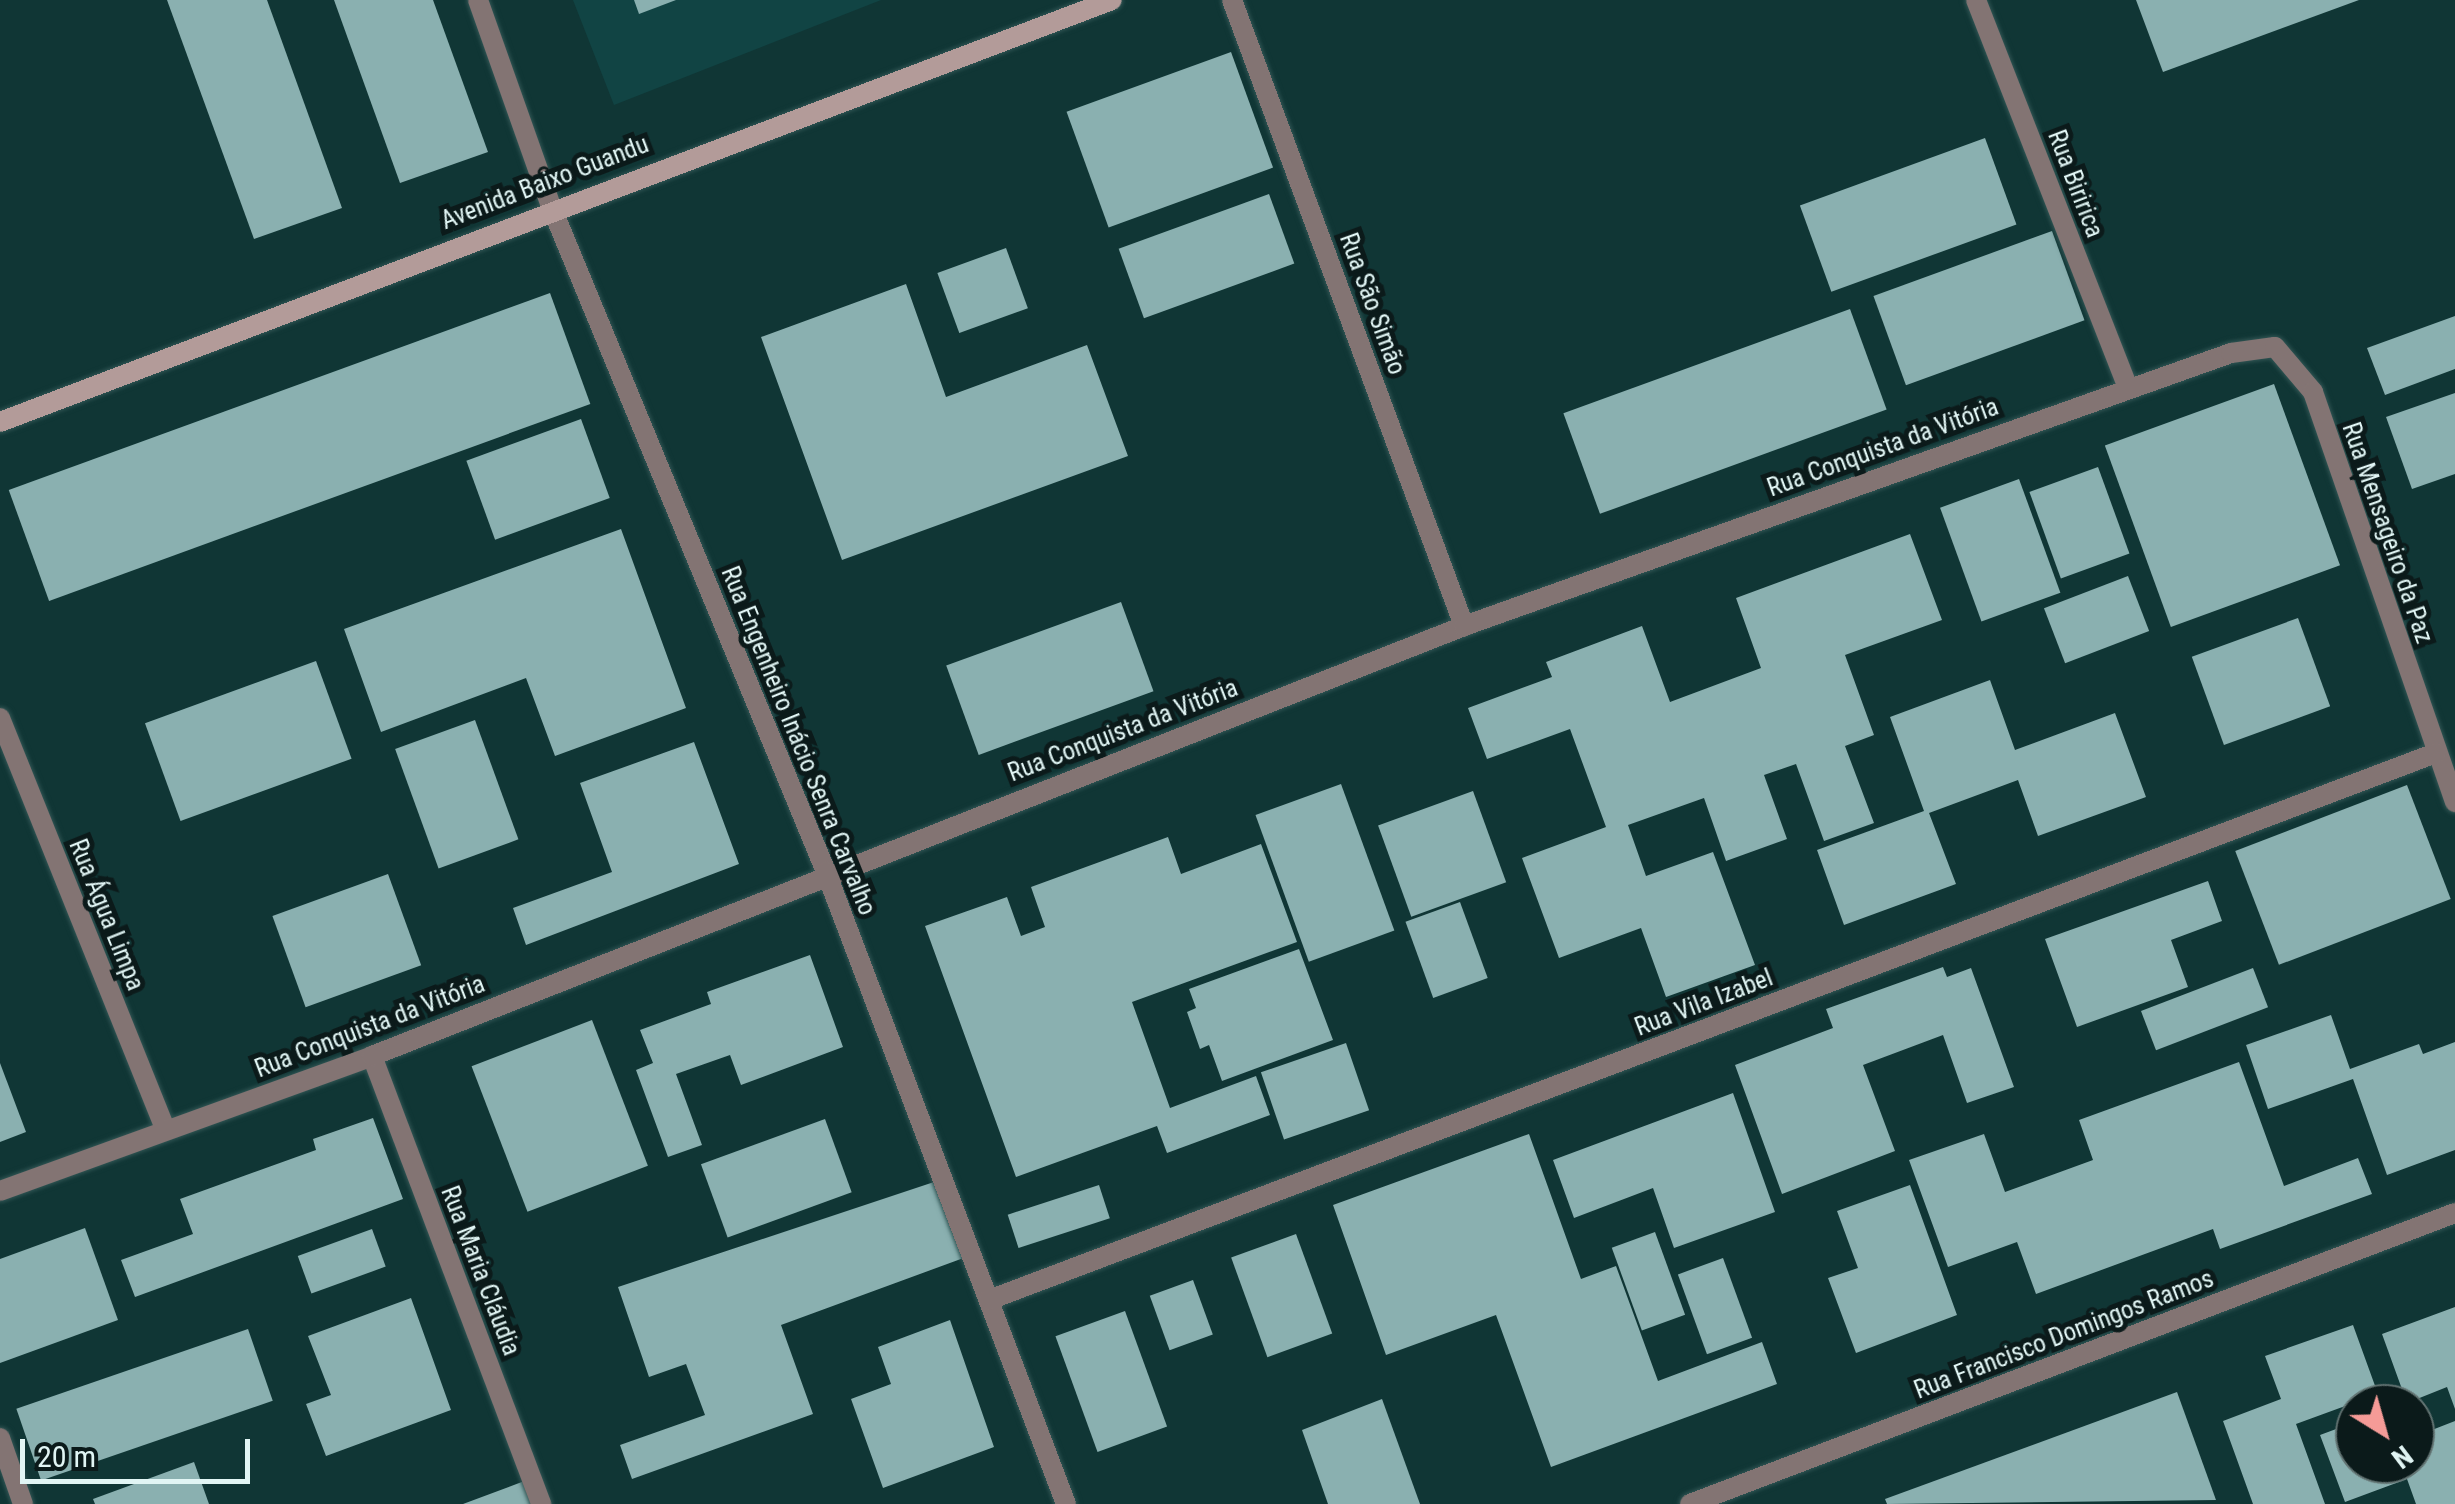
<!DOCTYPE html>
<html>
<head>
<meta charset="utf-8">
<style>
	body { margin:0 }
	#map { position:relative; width:2455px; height:1504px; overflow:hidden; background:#103635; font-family:"Roboto Condensed",sans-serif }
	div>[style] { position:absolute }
	.built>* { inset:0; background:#144 }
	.building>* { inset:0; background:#8ab0b0; transform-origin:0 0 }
	.roads { filter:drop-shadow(0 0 2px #315554) drop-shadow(0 0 2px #315554) }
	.street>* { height:20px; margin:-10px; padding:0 10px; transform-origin:10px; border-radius:10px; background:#837473 }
	.secondary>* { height:20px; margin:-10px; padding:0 10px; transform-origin:10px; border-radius:10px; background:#b39b99 }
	span { translate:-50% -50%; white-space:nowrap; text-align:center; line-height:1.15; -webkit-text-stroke:10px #0b1a1a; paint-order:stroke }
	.street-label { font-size:25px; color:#e1f5f4 }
	.north { position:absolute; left:2335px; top:1384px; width:100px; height:100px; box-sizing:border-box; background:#0b1a1a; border:2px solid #617271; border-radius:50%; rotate:143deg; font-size:28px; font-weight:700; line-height:40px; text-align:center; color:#e1f5f4 }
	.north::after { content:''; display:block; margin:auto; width:35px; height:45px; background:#f59b97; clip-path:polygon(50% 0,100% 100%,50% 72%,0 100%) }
	.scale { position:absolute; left:20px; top:1439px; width:230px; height:45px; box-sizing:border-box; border:5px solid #e1f5f4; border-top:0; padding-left:12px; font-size:30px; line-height:35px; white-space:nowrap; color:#e1f5f4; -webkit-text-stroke:8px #0b1a1a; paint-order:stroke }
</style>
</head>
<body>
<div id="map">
	<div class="built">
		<i style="clip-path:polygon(573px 0,881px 0,614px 105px)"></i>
	</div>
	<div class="building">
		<i style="clip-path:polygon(167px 0,267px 0,342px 208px,254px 239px)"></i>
		<i style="clip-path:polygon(334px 0,433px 0,488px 152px,400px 183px)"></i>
		<i style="clip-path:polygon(634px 0,676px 0,639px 14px)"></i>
		<i style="clip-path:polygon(2136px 0,2359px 0,2163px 72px)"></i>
		<i style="left:1231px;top:52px;width:123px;height:175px;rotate:70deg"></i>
		<i style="left:1985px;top:138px;width:92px;height:197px;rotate:70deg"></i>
		<i style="left:1269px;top:194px;width:74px;height:160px;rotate:70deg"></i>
		<i style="left:2052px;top:231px;width:95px;height:190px;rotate:70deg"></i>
		<i style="left:1006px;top:248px;width:64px;height:73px;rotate:70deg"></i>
		<i style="clip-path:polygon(906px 284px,946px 397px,1087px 345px,1128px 456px,842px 560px,761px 337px)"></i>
		<i style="left:550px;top:293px;width:118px;height:576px;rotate:70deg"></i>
		<i style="left:1850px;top:309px;width:107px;height:305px;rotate:70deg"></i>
		<i style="clip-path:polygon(2455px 316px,2455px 369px,2385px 395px,2367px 348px)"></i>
		<i style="left:2274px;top:384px;width:193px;height:180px;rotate:70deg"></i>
		<i style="clip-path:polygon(2455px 393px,2455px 474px,2412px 489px,2386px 417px)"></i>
		<i style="left:581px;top:419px;width:84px;height:122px;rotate:70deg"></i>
		<i style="left:2098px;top:467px;width:92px;height:73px;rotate:70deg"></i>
		<i style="left:2019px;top:479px;width:121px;height:84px;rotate:70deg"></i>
		<i style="clip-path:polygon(621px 529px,686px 708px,555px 756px,526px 678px,381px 732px,344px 629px)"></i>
		<i style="clip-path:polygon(1910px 534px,1942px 620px,1845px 655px,1874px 735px,1845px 746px,1874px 823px,1824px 841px,1796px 764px,1764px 775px,1787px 839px,1726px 861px,1704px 798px,1628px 825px,1646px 876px,1713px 852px,1755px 965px,1666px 997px,1641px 928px,1559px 958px,1522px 858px,1606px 827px,1570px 729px,1487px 759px,1468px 708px,1552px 677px,1546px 662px,1642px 626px,1670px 702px,1761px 668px,1736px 598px)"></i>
		<i style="left:2128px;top:576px;width:59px;height:90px;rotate:69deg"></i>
		<i style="left:1121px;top:602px;width:95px;height:186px;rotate:70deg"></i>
		<i style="left:2298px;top:618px;width:94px;height:113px;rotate:70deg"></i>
		<i style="left:316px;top:661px;width:104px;height:182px;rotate:70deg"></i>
		<i style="clip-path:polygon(1990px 680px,2015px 750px,2115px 713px,2146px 797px,2038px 836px,2018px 780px,1929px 813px,1956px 884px,1844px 925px,1817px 850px,1924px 811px,1890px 717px)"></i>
		<i style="left:475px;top:720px;width:127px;height:85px;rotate:70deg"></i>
		<i style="clip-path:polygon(694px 742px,739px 864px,526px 945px,513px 908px,612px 872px,580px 783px)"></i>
		<i style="left:1341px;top:784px;width:156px;height:91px;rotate:70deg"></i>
		<i style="left:2407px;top:785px;width:122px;height:184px;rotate:69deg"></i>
		<i style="left:1473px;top:791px;width:97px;height:101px;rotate:70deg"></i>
		<i style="clip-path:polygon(1168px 837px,1181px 874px,1261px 844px,1297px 942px,1132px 1002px,1170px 1108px,1256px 1076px,1270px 1115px,1167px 1153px,1157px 1126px,1016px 1177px,925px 926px,1007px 897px,1021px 936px,1045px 927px,1031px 887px)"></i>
		<i style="left:388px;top:874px;width:97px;height:123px;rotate:70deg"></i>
		<i style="clip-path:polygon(2208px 881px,2222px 921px,2171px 940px,2188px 987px,2077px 1027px,2045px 939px)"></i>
		<i style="left:1460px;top:902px;width:81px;height:58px;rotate:70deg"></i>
		<i style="clip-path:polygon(1299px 949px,1333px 1040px,1222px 1081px,1209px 1045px,1200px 1049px,1187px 1012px,1196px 1008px,1189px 989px)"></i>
		<i style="clip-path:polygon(810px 955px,843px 1047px,741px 1085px,730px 1055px,676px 1074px,702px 1145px,668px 1157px,636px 1070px,653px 1063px,640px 1030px,711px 1004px,707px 992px)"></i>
		<i style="clip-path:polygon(1943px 967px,1947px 977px,1971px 968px,2014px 1087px,1967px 1103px,1943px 1035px,1863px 1065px,1895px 1151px,1782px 1194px,1735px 1065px,1833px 1028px,1826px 1009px)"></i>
		<i style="left:2253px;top:968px;width:42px;height:120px;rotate:69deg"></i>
		<i style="clip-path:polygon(2331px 1015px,2350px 1069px,2419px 1044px,2423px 1054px,2455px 1042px,2455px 1150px,2387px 1175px,2353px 1079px,2268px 1109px,2246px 1045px)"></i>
		<i style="left:592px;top:1020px;width:156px;height:129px;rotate:69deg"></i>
		<i style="left:1346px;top:1043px;width:71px;height:90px;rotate:71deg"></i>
		<i style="clip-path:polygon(2239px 1062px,2284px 1186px,2358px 1158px,2372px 1194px,2220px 1249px,2213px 1229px,2036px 1294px,2017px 1242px,1948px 1267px,1909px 1160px,1984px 1134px,2005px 1192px,2093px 1160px,2079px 1120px)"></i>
		<i style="clip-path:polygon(0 1063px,26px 1132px,0 1142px)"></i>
		<i style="clip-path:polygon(1733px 1093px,1775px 1212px,1674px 1248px,1653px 1188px,1574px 1218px,1553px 1160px)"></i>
		<i style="clip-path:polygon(373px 1118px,403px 1199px,135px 1297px,121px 1260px,193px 1234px,180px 1199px,316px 1150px,313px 1139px)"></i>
		<i style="left:825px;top:1119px;width:78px;height:132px;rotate:70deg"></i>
		<i style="clip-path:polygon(1529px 1134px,1581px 1279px,1616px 1266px,1658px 1381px,1762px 1342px,1777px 1384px,1551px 1467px,1496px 1315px,1386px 1355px,1333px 1205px)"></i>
		<i style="clip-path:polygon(940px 1180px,969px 1256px,781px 1325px,813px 1414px,632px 1479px,620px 1445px,705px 1415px,686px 1364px,649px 1377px,618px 1287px)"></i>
		<i style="left:1099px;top:1185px;width:35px;height:96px;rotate:72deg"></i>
		<i style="clip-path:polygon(1910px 1185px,1957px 1315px,1856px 1353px,1828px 1278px,1858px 1268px,1837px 1211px)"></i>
		<i style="clip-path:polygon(85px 1228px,118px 1320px,0 1363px,0 1259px)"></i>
		<i style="left:372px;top:1229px;width:40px;height:79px;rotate:70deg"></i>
		<i style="left:1655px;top:1232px;width:88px;height:46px;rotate:70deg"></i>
		<i style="left:1296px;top:1234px;width:106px;height:69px;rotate:70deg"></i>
		<i style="left:1723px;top:1258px;width:85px;height:48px;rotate:70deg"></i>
		<i style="left:1193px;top:1280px;width:58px;height:46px;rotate:70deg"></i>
		<i style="clip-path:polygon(411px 1298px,451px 1410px,326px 1456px,306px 1404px,331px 1395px,308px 1336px)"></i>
		<i style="clip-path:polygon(2455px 1307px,2455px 1409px,2447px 1387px,2407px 1403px,2382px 1334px)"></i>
		<i style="left:1125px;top:1311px;width:123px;height:74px;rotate:70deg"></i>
		<i style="clip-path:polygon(950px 1320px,994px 1447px,883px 1488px,851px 1399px,891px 1384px,878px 1347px)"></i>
		<i style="clip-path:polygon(2353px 1325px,2378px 1394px,2296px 1424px,2325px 1504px,2253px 1504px,2223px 1421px,2281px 1399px,2265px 1356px)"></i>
		<i style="left:248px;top:1329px;width:76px;height:245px;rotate:71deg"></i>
		<i style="clip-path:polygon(2177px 1392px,2216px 1500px,1887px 1504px,1885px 1499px)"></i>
		<i style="clip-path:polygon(1382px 1399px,1420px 1504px,1328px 1504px,1302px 1430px)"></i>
		<i style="clip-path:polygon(2455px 1421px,2455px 1504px,2416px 1504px,2407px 1479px,2345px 1502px,2320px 1435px,2355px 1422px,2355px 1464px,2415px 1464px,2415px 1426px,2419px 1435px)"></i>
		<i style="clip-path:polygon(194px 1462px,209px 1504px,95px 1504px,93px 1499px)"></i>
		<i style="clip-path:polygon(527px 1480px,536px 1504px,463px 1504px)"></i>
	</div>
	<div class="roads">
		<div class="street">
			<i style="left:478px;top:0;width:219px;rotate:70.5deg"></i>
			<i style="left:551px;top:206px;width:721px;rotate:67.56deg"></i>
			<i style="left:826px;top:872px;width:676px;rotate:69.21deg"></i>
			<i style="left:1232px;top:0;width:668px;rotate:69.66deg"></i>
			<i style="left:1976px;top:0;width:414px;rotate:68.6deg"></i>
			<i style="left:0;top:718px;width:444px;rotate:68.1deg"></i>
			<i style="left:372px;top:1056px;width:479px;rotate:69.3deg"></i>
			<i style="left:0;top:1191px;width:396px;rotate:-19.9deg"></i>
			<i style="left:372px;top:1056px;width:1174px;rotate:-21.49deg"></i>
			<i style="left:1464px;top:626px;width:814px;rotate:-19.59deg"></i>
			<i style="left:2231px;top:353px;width:44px;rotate:-7.8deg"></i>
			<i style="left:2275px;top:347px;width:59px;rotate:49.8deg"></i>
			<i style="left:2313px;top:392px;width:434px;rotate:70.9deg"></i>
			<i style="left:989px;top:1300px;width:1547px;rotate:-20.71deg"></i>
			<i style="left:0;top:1438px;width:70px;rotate:70.8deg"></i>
			<i style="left:1690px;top:1504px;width:818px;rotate:-20.83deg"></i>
		</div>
		<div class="secondary">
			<i style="left:0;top:422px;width:1189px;rotate:-20.78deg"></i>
		</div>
	</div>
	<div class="street-label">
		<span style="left:545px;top:183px;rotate:-21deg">Avenida Baixo Guandu</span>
		<span style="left:2075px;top:184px;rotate:69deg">Rua Biririca</span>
		<span style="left:1372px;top:304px;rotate:70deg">Rua São Simão</span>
		<span style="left:1883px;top:448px;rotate:-20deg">Rua Conquista da Vitória</span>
		<span style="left:2387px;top:533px;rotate:71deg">Rua Mensageiro da Paz</span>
		<span style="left:1123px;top:731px;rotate:-21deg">Rua Conquista da Vitória</span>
		<span style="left:798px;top:741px;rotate:68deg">Rua Engenheiro Inácio Senra Carvalho</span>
		<span style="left:106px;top:915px;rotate:68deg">Rua Água Limpa</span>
		<span style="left:1704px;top:1003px;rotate:-21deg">Rua Vila Izabel</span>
		<span style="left:370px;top:1027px;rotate:-21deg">Rua Conquista da Vitória</span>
		<span style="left:480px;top:1271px;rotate:69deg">Rua Maria Cláudia</span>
		<span style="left:2064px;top:1335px;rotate:-21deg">Rua Francisco Domingos Ramos</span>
	</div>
	<div class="north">N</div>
	<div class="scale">20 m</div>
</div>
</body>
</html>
